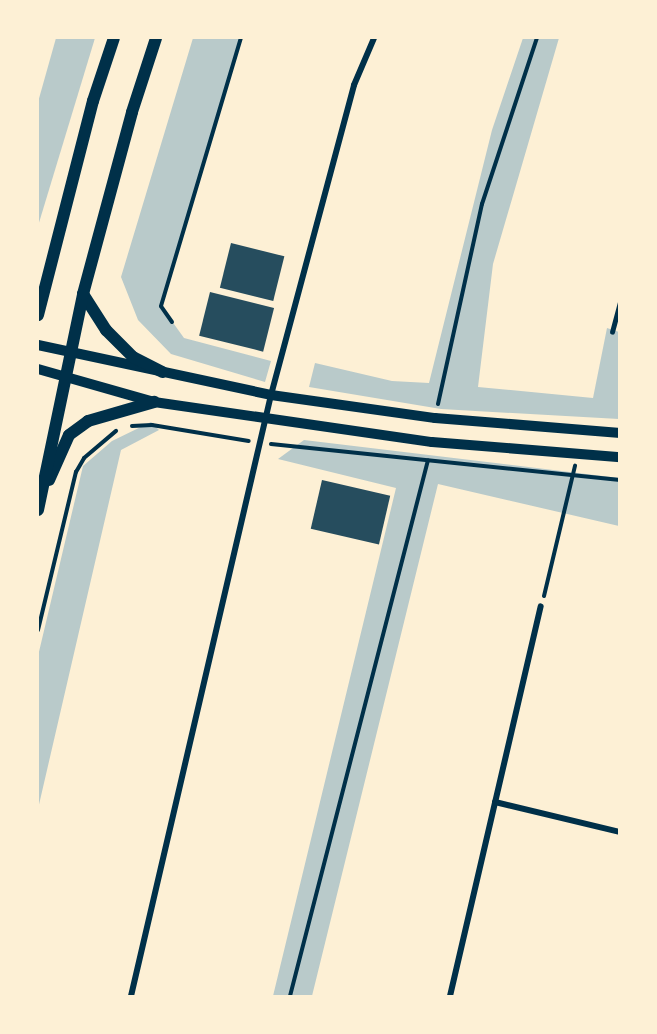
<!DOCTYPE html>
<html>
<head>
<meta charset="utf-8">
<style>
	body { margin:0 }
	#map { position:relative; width:657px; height:1034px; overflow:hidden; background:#fdf0d5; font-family:Rubik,sans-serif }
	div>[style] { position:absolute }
	.green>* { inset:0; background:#b9caca }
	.building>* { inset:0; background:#264d5e; transform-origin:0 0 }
	.path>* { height:4px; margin:-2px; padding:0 2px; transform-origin:2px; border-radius:2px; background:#003049 }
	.service>* { height:4.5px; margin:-2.25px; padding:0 2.25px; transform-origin:2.25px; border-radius:2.25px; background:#003049 }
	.minor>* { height:6px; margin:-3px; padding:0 3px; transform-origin:3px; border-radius:3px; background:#003049 }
	.tertiary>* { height:10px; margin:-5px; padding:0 5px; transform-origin:5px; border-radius:5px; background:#003049 }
	.secondary>* { height:12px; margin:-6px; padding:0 6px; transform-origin:6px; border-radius:6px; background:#003049 }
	span { translate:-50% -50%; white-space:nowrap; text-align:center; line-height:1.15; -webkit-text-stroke:5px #fdf0d5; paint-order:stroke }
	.frame { position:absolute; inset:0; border:39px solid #fdf0d5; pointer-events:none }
</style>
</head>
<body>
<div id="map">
	<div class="green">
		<i style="clip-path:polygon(56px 38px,95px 38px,38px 226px,38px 102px)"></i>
		<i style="clip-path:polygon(193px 38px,241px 38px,161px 306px,184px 338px,271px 361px,265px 382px,171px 354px,138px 320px,121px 277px)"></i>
		<i style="clip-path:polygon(523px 38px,559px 38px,493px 264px,478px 387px,593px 398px,607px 328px,619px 332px,619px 419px,441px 409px,309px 387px,315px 363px,392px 381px,429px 383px,492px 130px)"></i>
		<i style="clip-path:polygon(151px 422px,159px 430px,121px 450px,38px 809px,38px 656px,83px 466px,112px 441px)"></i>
		<i style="clip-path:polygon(304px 440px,619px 478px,619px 526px,438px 484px,312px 996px,273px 996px,396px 488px,278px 459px)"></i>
	</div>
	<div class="building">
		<i style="left:231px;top:243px;width:55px;height:46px;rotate:14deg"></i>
		<i style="left:210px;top:292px;width:66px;height:45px;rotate:14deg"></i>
		<i style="left:322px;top:480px;width:70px;height:50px;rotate:13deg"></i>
	</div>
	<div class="path">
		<i style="left:172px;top:322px;width:19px;rotate:-125deg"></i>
		<i style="left:161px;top:306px;width:280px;rotate:-73.4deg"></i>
		<i style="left:438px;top:404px;width:205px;rotate:-77.6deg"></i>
		<i style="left:482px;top:204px;width:175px;rotate:-71.7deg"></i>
		<i style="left:132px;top:426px;width:20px;rotate:-3deg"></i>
		<i style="left:152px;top:425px;width:98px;rotate:9.4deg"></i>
		<i style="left:271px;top:444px;width:351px;rotate:5.9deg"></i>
		<i style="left:544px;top:596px;width:134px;rotate:-76.6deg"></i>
		<i style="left:38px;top:630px;width:163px;rotate:-76.5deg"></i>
		<i style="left:76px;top:472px;width:16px;rotate:-60deg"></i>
		<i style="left:84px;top:458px;width:42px;rotate:-40.2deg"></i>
		<i style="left:290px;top:996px;width:553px;rotate:-75.56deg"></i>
	</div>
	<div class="service">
		<i style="left:612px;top:332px;width:31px;rotate:-75deg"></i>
	</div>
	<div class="minor">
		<i style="left:495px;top:802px;width:129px;rotate:13.5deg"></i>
		<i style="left:131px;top:996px;width:617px;rotate:-76.89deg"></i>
		<i style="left:271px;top:395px;width:321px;rotate:-75deg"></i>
		<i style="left:354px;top:85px;width:51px;rotate:-66.9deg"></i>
		<i style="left:450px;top:996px;width:400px;rotate:-76.9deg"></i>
	</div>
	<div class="tertiary">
		<i style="left:38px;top:345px;width:238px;rotate:12.1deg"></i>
		<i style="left:271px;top:395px;width:166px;rotate:8deg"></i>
		<i style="left:435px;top:418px;width:186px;rotate:4.6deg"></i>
		<i style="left:38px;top:369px;width:121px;rotate:15.9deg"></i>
		<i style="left:154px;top:402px;width:281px;rotate:8.2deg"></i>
		<i style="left:432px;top:442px;width:189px;rotate:4.6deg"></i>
	</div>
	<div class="secondary">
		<i style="left:83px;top:294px;width:43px;rotate:57.4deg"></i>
		<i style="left:106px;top:330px;width:38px;rotate:45deg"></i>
		<i style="left:133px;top:357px;width:33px;rotate:27deg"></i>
		<i style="left:38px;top:315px;width:221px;rotate:-75.6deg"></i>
		<i style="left:93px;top:101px;width:66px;rotate:-71.6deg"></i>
		<i style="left:49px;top:480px;width:49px;rotate:-66deg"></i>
		<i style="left:69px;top:435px;width:24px;rotate:-36deg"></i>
		<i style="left:88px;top:421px;width:69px;rotate:-16.1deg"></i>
		<i style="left:38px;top:510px;width:221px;rotate:-78.2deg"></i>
		<i style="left:83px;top:294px;width:188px;rotate:-74.9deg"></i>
		<i style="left:132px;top:112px;width:78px;rotate:-72deg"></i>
	</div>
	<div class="frame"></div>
</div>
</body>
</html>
